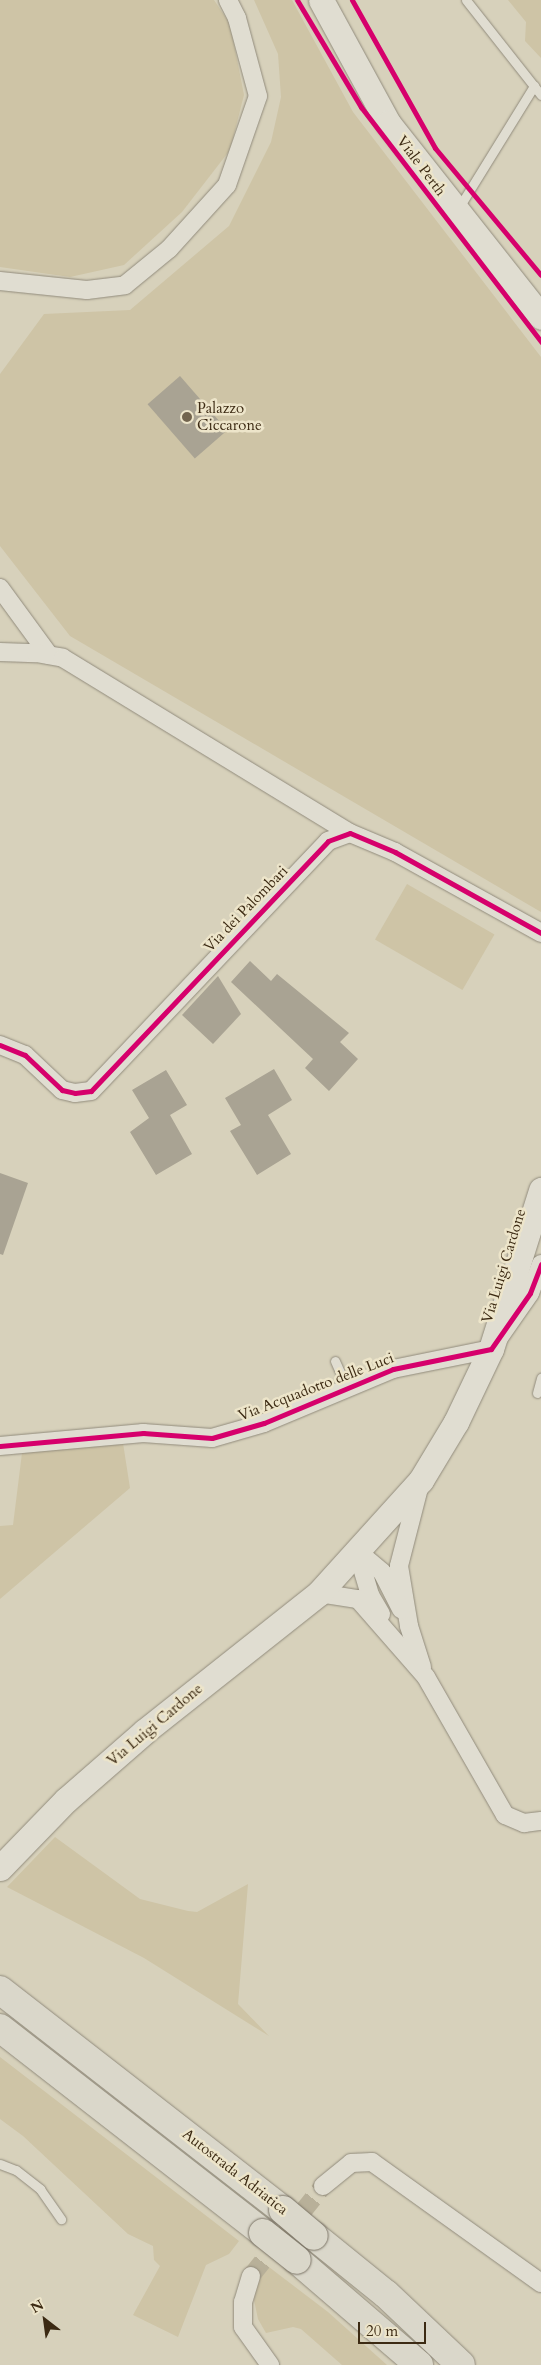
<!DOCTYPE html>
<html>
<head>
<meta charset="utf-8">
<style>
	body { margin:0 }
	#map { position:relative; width:541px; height:2365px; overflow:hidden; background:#d7d1bb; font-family:Cardo,serif }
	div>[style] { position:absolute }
	.green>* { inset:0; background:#cec4a6; transform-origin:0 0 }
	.building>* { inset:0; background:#a9a393; transform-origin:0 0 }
	.street-tunnel>* { height:18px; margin-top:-9px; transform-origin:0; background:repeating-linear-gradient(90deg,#b8b099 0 18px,transparent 0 27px) }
	.roads { filter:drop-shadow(0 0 1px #918b7c) drop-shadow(0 0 1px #918b7c) }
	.lane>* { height:9px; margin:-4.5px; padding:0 4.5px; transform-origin:4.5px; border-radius:4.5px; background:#e0ddd1 }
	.street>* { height:18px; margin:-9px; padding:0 9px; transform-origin:9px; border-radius:9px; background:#e0ddd1 }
	.secondary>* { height:25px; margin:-12.5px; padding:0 12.5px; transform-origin:12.5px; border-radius:12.5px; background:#e0ddd1 }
	.highway>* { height:28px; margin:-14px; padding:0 14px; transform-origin:14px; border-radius:14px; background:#dad7ca }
	.bridges { filter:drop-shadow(0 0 1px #7b7466) drop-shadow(0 0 1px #7b7466) }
	.highway-bridge>* { height:28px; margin:-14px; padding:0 14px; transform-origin:14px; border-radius:14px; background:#dad7ca }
	.cycleway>* { height:5px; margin:-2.5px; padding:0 2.5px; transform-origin:2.5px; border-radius:2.5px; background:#d6006c }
	.dots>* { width:14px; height:14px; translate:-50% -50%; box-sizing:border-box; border:2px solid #ede5ca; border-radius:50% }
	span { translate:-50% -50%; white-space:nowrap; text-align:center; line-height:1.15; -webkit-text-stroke:5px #ede5ca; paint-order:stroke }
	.street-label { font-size:15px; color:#3c2a13 }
	.poi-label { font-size:15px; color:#3c2a13 }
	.left { translate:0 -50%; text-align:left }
	.north { position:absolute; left:20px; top:2295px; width:50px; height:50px; -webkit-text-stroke:4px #ede5ca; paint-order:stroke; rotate:330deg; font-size:14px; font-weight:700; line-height:20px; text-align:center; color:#3c2a13 }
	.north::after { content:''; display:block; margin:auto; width:18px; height:22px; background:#3c2a13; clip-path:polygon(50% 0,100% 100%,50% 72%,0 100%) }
	.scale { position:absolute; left:358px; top:2322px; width:68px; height:22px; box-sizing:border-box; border:2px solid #3c2a13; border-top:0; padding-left:6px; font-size:15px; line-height:18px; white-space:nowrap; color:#3c2a13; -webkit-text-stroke:4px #ede5ca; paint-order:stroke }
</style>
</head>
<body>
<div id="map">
	<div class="green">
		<i style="clip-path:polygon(0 0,214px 0,230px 24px,244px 95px,230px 150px,182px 212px,124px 265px,70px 277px,0 267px)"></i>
		<i style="clip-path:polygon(254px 0,292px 0,353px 112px,541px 357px,541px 912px,70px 636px,0 546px,0 374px,44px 314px,130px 310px,229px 226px,271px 142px,281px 97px,278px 54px)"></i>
		<i style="clip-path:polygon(508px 0,541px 0,541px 58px,525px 41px,526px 22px)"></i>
		<i style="left:407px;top:884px;width:101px;height:64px;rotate:30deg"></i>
		<i style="clip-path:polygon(123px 1443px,130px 1488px,0 1599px,0 1526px,13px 1525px,22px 1453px)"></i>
		<i style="clip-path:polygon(55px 1837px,140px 1899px,188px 1911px,197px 1912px,248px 1884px,238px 2004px,269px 2036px,144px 1958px,7px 1887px)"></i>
		<i style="clip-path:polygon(0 2057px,239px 2241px,229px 2254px,206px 2265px,178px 2337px,133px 2315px,160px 2266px,154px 2260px,153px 2246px,128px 2234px,23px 2136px,0 2119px)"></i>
		<i style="clip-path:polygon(265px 2264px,328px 2312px,387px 2365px,342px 2365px,301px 2329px,293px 2327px,266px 2333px,258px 2319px,254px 2300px,255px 2282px)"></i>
	</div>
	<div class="building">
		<i style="left:180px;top:376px;width:72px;height:43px;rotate:49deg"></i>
		<i style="clip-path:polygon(250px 961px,271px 981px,277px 974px,349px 1033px,340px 1042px,358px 1059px,329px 1091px,305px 1068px,313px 1059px,231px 982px)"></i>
		<i style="clip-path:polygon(218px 976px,241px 1014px,213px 1044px,182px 1015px)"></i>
		<i style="clip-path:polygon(274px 1069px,292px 1100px,268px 1115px,291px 1154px,257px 1175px,230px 1131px,241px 1125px,225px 1098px)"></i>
		<i style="clip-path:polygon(166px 1070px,187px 1105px,170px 1115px,192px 1154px,156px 1175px,130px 1132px,149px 1118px,132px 1090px)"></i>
		<i style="clip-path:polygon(0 1173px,28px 1183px,3px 1255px,0 1254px)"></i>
	</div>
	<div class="street-tunnel">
		<i style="left:251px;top:2276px;width:115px;rotate:-51.3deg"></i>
	</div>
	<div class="roads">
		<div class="lane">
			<i style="left:466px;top:0;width:121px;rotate:51.7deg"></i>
			<i style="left:458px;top:209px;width:145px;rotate:-58.3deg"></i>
			<i style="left:335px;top:1361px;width:30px;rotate:66deg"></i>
			<i style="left:537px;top:1393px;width:16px;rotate:-75deg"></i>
			<i style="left:0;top:2164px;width:17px;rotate:21deg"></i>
			<i style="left:16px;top:2170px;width:31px;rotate:38deg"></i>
			<i style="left:40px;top:2189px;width:37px;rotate:55deg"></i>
		</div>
		<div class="street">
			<i style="left:0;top:281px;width:87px;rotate:5.9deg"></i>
			<i style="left:87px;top:290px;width:38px;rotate:-7deg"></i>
			<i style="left:125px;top:285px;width:57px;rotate:-39.3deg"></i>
			<i style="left:169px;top:249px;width:86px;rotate:-47.8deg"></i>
			<i style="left:227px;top:185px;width:94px;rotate:-70.8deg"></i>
			<i style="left:258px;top:96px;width:81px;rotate:-105.1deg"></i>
			<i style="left:237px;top:18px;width:20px;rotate:-117deg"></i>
			<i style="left:0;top:588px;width:83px;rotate:53.8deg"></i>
			<i style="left:0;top:652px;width:36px;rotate:2deg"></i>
			<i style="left:36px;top:653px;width:27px;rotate:10deg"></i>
			<i style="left:63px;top:658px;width:336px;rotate:31.4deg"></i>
			<i style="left:0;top:1045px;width:27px;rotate:22deg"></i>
			<i style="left:25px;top:1055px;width:51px;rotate:43.4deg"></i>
			<i style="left:62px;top:1090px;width:13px;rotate:13deg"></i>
			<i style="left:75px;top:1093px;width:16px;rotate:-7deg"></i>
			<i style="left:91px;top:1091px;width:344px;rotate:-46.5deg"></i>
			<i style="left:328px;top:841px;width:23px;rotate:-20deg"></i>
			<i style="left:350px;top:833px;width:49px;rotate:22.9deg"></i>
			<i style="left:395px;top:852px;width:167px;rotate:29deg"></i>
			<i style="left:0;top:1446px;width:144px;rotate:-5.2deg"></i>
			<i style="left:143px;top:1433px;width:69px;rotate:4.1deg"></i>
			<i style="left:212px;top:1438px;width:54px;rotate:-16.1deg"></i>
			<i style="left:264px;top:1423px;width:140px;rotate:-22.7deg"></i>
			<i style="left:393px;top:1369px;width:100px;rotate:-11.5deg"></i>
			<i style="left:491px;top:1349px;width:68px;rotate:-55.1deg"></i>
			<i style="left:530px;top:1293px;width:31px;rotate:-69deg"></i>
			<i style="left:420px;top:1484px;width:85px;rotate:104.4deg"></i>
			<i style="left:399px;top:1566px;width:61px;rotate:80.5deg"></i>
			<i style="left:409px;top:1626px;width:43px;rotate:72.4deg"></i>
			<i style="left:357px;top:1551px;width:46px;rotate:73.5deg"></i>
			<i style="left:370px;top:1595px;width:22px;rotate:60deg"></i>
			<i style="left:357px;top:1551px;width:33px;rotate:40deg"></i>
			<i style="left:382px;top:1572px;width:42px;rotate:62.8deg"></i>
			<i style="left:319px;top:1593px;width:39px;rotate:9deg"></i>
			<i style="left:358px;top:1599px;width:103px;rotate:48.9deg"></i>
			<i style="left:426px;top:1677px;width:159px;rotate:60.2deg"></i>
			<i style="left:505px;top:1815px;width:21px;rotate:23deg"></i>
			<i style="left:524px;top:1823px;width:17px;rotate:-7deg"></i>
			<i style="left:323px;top:2186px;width:36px;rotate:-39deg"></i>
			<i style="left:351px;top:2163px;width:21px;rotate:-3deg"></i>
			<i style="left:372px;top:2162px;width:208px;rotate:35.6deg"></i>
			<i style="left:251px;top:2276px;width:27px;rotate:107deg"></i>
			<i style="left:243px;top:2302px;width:25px;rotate:90deg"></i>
			<i style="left:243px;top:2327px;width:47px;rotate:54.6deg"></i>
		</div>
		<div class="secondary">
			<i style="left:321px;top:0;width:140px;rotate:61.4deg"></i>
			<i style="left:388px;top:123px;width:247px;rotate:51.7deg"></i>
			<i style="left:0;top:1868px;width:95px;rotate:-45.9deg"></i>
			<i style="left:66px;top:1800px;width:105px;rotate:-41.1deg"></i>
			<i style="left:145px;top:1731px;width:222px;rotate:-38.4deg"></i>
			<i style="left:319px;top:1593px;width:152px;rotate:-47.9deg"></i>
			<i style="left:421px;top:1480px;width:68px;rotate:-58.9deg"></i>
			<i style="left:456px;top:1422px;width:81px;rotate:-64.4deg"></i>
			<i style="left:491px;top:1349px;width:167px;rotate:-72.5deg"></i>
		</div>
		<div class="highway">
			<i style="left:0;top:1990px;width:358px;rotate:37.9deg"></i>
			<i style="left:0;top:2028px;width:333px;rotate:37.9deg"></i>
			<i style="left:314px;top:2236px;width:92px;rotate:38.9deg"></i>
			<i style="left:386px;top:2294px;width:103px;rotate:43.4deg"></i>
			<i style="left:297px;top:2260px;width:161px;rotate:40.7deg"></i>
		</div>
	</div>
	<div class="bridges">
		<div class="highway-bridge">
			<i style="left:283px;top:2210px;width:40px;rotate:40deg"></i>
			<i style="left:263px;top:2233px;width:43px;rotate:38.5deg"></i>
		</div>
	</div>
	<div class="cycleway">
		<i style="left:297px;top:0;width:125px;rotate:59.1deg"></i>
		<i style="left:361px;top:107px;width:296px;rotate:52.5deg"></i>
		<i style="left:352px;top:0;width:170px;rotate:60.7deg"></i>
		<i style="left:435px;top:148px;width:165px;rotate:50.2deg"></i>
		<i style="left:0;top:1045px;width:27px;rotate:22deg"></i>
		<i style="left:25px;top:1055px;width:51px;rotate:43.4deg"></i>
		<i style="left:62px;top:1090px;width:13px;rotate:13deg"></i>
		<i style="left:75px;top:1093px;width:16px;rotate:-7deg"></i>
		<i style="left:91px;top:1091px;width:344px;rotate:-46.5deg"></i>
		<i style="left:328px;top:841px;width:23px;rotate:-20deg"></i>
		<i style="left:350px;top:833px;width:49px;rotate:22.9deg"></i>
		<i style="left:395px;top:852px;width:167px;rotate:29deg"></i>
		<i style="left:0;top:1446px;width:144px;rotate:-5.2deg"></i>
		<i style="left:143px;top:1433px;width:69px;rotate:4.1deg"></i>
		<i style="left:212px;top:1438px;width:54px;rotate:-16.1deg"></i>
		<i style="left:264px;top:1423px;width:140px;rotate:-22.7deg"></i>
		<i style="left:393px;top:1369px;width:100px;rotate:-11.5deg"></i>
		<i style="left:491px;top:1349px;width:68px;rotate:-55.1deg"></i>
		<i style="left:530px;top:1293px;width:31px;rotate:-69deg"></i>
	</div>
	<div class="dots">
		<i style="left:187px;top:417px;background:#72644e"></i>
	</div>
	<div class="street-label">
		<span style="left:421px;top:166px;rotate:53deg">Viale Perth</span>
		<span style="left:246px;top:909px;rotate:-46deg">Via dei Palombari</span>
		<span style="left:504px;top:1266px;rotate:-73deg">Via Luigi Cardone</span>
		<span style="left:316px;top:1387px;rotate:-21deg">Via Acquadotto delle Luci</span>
		<span style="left:155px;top:1725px;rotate:-40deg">Via Luigi Cardone</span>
		<span style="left:235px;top:2172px;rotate:38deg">Autostrada Adriatica</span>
	</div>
	<div class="poi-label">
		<span class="left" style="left:197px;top:417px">Palazzo<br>Ciccarone</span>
	</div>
	<div class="north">N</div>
	<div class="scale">20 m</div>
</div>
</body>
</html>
